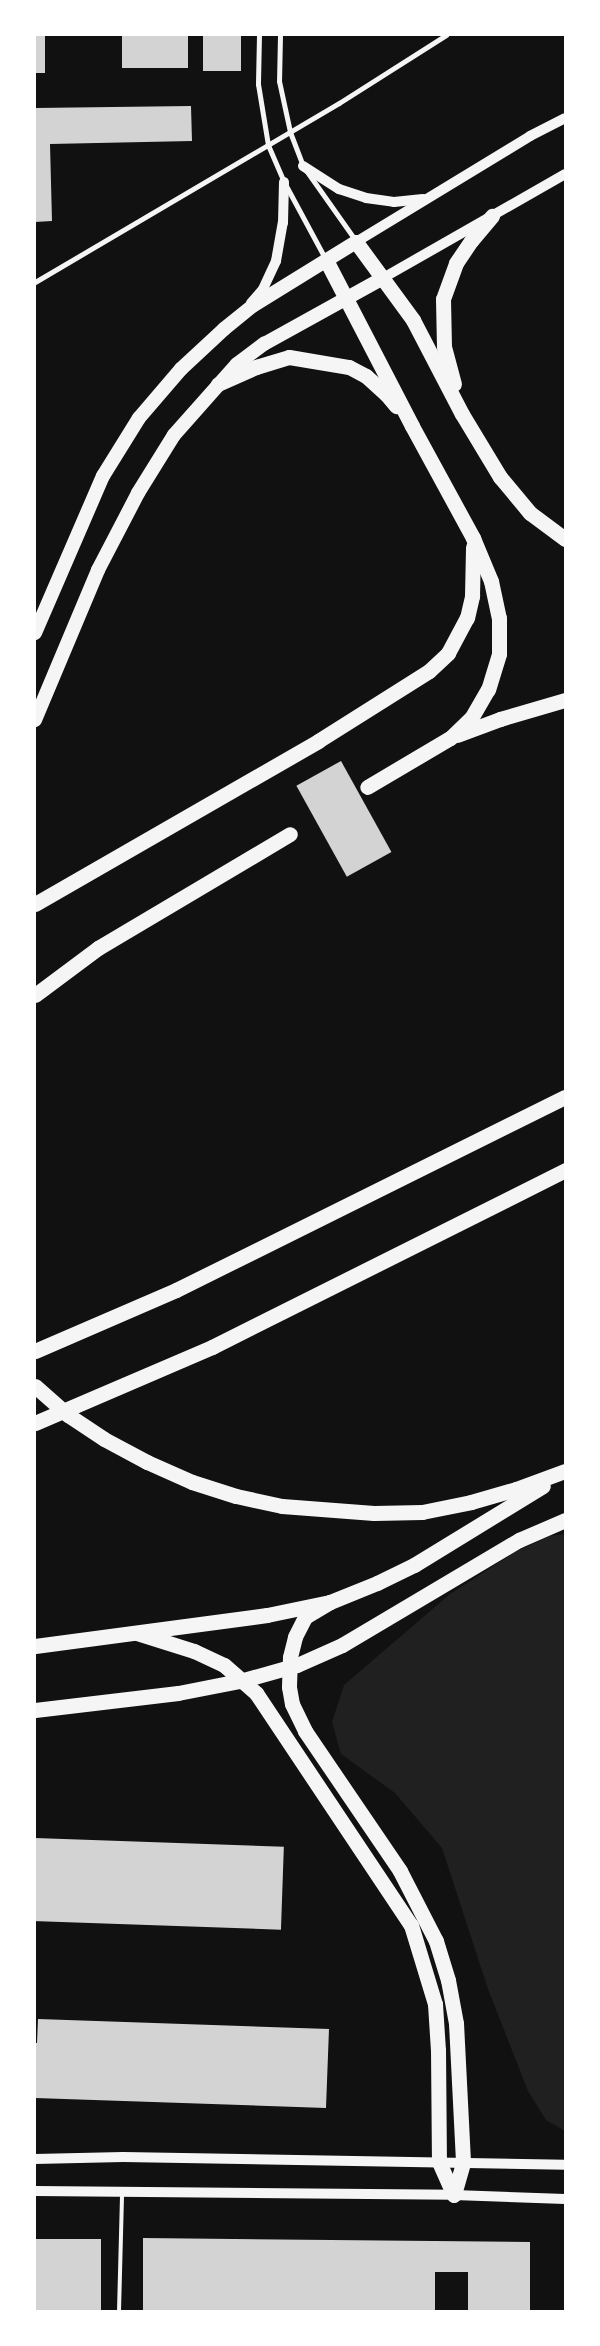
<!DOCTYPE html>
<html>
<head>
<meta charset="utf-8">
<style>
	body { margin:0 }
	#map { position:relative; width:600px; height:2346px; overflow:hidden; background:#111; font-family:"Alegreya Sans",sans-serif }
	div>[style] { position:absolute }
	.green>* { inset:0; background:#202020 }
	.building>* { inset:0; background:#d3d3d3; transform-origin:0 0 }
	.service>* { height:4px; margin:-2px; padding:0 2px; transform-origin:2px; border-radius:2px; background:#f5f5f5 }
	.minor>* { height:5px; margin:-2.5px; padding:0 2.5px; transform-origin:2.5px; border-radius:2.5px; background:#f5f5f5 }
	.secondary>* { height:10px; margin:-5px; padding:0 5px; transform-origin:5px; border-radius:5px; background:#f5f5f5 }
	.trunk>* { height:14px; margin:-7px; padding:0 7px; transform-origin:7px; border-radius:7px; background:#f5f5f5 }
	.motorway>* { height:15px; margin:-7.5px; padding:0 7.5px; transform-origin:7.5px; border-radius:7.5px; background:#f5f5f5 }
	span { translate:-50% -50%; white-space:nowrap; text-align:center; line-height:1.15; -webkit-text-stroke:5px #fff; paint-order:stroke }
	.frame { position:absolute; inset:0; border:36px solid #fff; pointer-events:none }
</style>
</head>
<body>
<div id="map">
	<div class="green">
		<i style="clip-path:polygon(565px 1534px,565px 2131px,546px 2120px,528px 2091px,488px 1989px,442px 1848px,395px 1793px,341px 1754px,332px 1722px,344px 1685px,450px 1594px,517px 1551px,550px 1536px)"></i>
	</div>
	<div class="building">
		<i style="left:35px;top:35px;width:10px;height:38px"></i>
		<i style="left:122px;top:35px;width:66px;height:33px"></i>
		<i style="left:203px;top:35px;width:38px;height:36px"></i>
		<i style="clip-path:polygon(191px 106px,192px 141px,50px 144px,52px 221px,35px 222px,35px 108px)"></i>
		<i style="left:341px;top:761px;width:104px;height:51px;rotate:61deg"></i>
		<i style="left:35px;top:1838px;width:249px;height:83px;rotate:2deg"></i>
		<i style="clip-path:polygon(38px 2019px,329px 2029px,326px 2108px,35px 2098px,35px 2043px,37px 2043px)"></i>
		<i style="clip-path:polygon(143px 2238px,530px 2242px,530px 2311px,468px 2311px,468px 2272px,435px 2272px,435px 2311px,143px 2311px)"></i>
		<i style="left:35px;top:2239px;width:66px;height:72px"></i>
	</div>
	<div class="service">
		<i style="left:119px;top:2311px;width:118px;rotate:-88.5deg"></i>
	</div>
	<div class="minor">
		<i style="left:259px;top:35px;width:49px;rotate:91.2deg"></i>
		<i style="left:258px;top:84px;width:62px;rotate:80.7deg"></i>
		<i style="left:268px;top:145px;width:40px;rotate:66.6deg"></i>
		<i style="left:284px;top:182px;width:86px;rotate:61.7deg"></i>
		<i style="left:280px;top:35px;width:46px;rotate:91.2deg"></i>
		<i style="left:279px;top:81px;width:52px;rotate:77.8deg"></i>
		<i style="left:290px;top:132px;width:36px;rotate:69deg"></i>
		<i style="left:303px;top:166px;width:92px;rotate:54.8deg"></i>
		<i style="left:35px;top:282px;width:353px;rotate:-30.5deg"></i>
		<i style="left:339px;top:103px;width:127px;rotate:-32.4deg"></i>
	</div>
	<div class="secondary">
		<i style="left:303px;top:166px;width:43px;rotate:32.6deg"></i>
		<i style="left:339px;top:189px;width:28px;rotate:18deg"></i>
		<i style="left:366px;top:198px;width:28px;rotate:8deg"></i>
		<i style="left:394px;top:202px;width:29px;rotate:-6deg"></i>
		<i style="left:356px;top:242px;width:204px;rotate:-31.3deg"></i>
		<i style="left:530px;top:136px;width:39px;rotate:-27deg"></i>
		<i style="left:383px;top:278px;width:210px;rotate:-29.7deg"></i>
		<i style="left:251px;top:303px;width:18px;rotate:-49deg"></i>
		<i style="left:263px;top:289px;width:31px;rotate:-65deg"></i>
		<i style="left:276px;top:261px;width:39px;rotate:-80deg"></i>
		<i style="left:283px;top:223px;width:41px;rotate:-88.6deg"></i>
		<i style="left:35px;top:2159px;width:88px;rotate:-1.3deg"></i>
		<i style="left:123px;top:2157px;width:442px;rotate:1deg"></i>
		<i style="left:35px;top:2191px;width:419px;rotate:0.5deg"></i>
		<i style="left:454px;top:2195px;width:111px;rotate:2.1deg"></i>
	</div>
	<div class="trunk">
		<i style="left:35px;top:633px;width:171px;rotate:-66.6deg"></i>
		<i style="left:103px;top:476px;width:68px;rotate:-58.2deg"></i>
		<i style="left:139px;top:418px;width:65px;rotate:-49.4deg"></i>
		<i style="left:181px;top:369px;width:59px;rotate:-42.9deg"></i>
		<i style="left:224px;top:329px;width:38px;rotate:-39deg"></i>
		<i style="left:254px;top:305px;width:120px;rotate:-31.7deg"></i>
		<i style="left:35px;top:720px;width:163px;rotate:-67.2deg"></i>
		<i style="left:98px;top:570px;width:87px;rotate:-62.5deg"></i>
		<i style="left:138px;top:493px;width:68px;rotate:-58.2deg"></i>
		<i style="left:174px;top:435px;width:95px;rotate:-48.4deg"></i>
		<i style="left:237px;top:364px;width:34px;rotate:-37deg"></i>
		<i style="left:264px;top:344px;width:136px;rotate:-29deg"></i>
	</div>
	<div class="motorway">
		<i style="left:356px;top:242px;width:97px;rotate:53.8deg"></i>
		<i style="left:413px;top:320px;width:106px;rotate:62.5deg"></i>
		<i style="left:462px;top:414px;width:74px;rotate:58.9deg"></i>
		<i style="left:500px;top:477px;width:47px;rotate:50.2deg"></i>
		<i style="left:530px;top:513px;width:44px;rotate:36.6deg"></i>
		<i style="left:326px;top:260px;width:187px;rotate:62.6deg"></i>
		<i style="left:412px;top:426px;width:128px;rotate:61.4deg"></i>
		<i style="left:473px;top:538px;width:47px;rotate:67.3deg"></i>
		<i style="left:491px;top:581px;width:38px;rotate:78deg"></i>
		<i style="left:499px;top:618px;width:36px;rotate:90deg"></i>
		<i style="left:499px;top:654px;width:37px;rotate:107deg"></i>
		<i style="left:488px;top:689px;width:34px;rotate:120deg"></i>
		<i style="left:471px;top:718px;width:29px;rotate:136deg"></i>
		<i style="left:450px;top:738px;width:96px;rotate:149.4deg"></i>
		<i style="left:218px;top:384px;width:42px;rotate:-24.1deg"></i>
		<i style="left:256px;top:367px;width:34px;rotate:-17deg"></i>
		<i style="left:289px;top:357px;width:61px;rotate:9.5deg"></i>
		<i style="left:349px;top:367px;width:19px;rotate:28deg"></i>
		<i style="left:366px;top:376px;width:27px;rotate:42deg"></i>
		<i style="left:386px;top:394px;width:16px;rotate:50deg"></i>
		<i style="left:454px;top:384px;width:38px;rotate:-105deg"></i>
		<i style="left:444px;top:347px;width:48px;rotate:-91.2deg"></i>
		<i style="left:443px;top:299px;width:38px;rotate:-70deg"></i>
		<i style="left:456px;top:263px;width:27px;rotate:-56deg"></i>
		<i style="left:471px;top:241px;width:33px;rotate:-50deg"></i>
		<i style="left:457px;top:735px;width:46px;rotate:-20.4deg"></i>
		<i style="left:500px;top:719px;width:68px;rotate:-16.3deg"></i>
		<i style="left:35px;top:904px;width:327px;rotate:-29.9deg"></i>
		<i style="left:318px;top:741px;width:131px;rotate:-32.2deg"></i>
		<i style="left:429px;top:671px;width:26px;rotate:-43deg"></i>
		<i style="left:448px;top:653px;width:40px;rotate:-62deg"></i>
		<i style="left:467px;top:618px;width:23px;rotate:-77deg"></i>
		<i style="left:472px;top:596px;width:49px;rotate:-88.8deg"></i>
		<i style="left:35px;top:995px;width:79px;rotate:-36.7deg"></i>
		<i style="left:98px;top:948px;width:223px;rotate:-30.7deg"></i>
		<i style="left:35px;top:1351px;width:154px;rotate:-23.4deg"></i>
		<i style="left:176px;top:1290px;width:434px;rotate:-26.4deg"></i>
		<i style="left:35px;top:1386px;width:44px;rotate:41.3deg"></i>
		<i style="left:68px;top:1415px;width:43px;rotate:33.7deg"></i>
		<i style="left:104px;top:1439px;width:49px;rotate:28.1deg"></i>
		<i style="left:147px;top:1462px;width:49px;rotate:24deg"></i>
		<i style="left:192px;top:1482px;width:46px;rotate:17.7deg"></i>
		<i style="left:236px;top:1496px;width:47px;rotate:12.3deg"></i>
		<i style="left:282px;top:1506px;width:92px;rotate:4.4deg"></i>
		<i style="left:374px;top:1513px;width:48px;rotate:-1.2deg"></i>
		<i style="left:422px;top:1512px;width:50px;rotate:-11.5deg"></i>
		<i style="left:471px;top:1502px;width:47px;rotate:-16.1deg"></i>
		<i style="left:516px;top:1489px;width:52px;rotate:-20.2deg"></i>
		<i style="left:35px;top:1423px;width:193px;rotate:-23.2deg"></i>
		<i style="left:212px;top:1347px;width:395px;rotate:-26.6deg"></i>
		<i style="left:330px;top:1602px;width:29px;rotate:149deg"></i>
		<i style="left:305px;top:1617px;width:22px;rotate:117deg"></i>
		<i style="left:295px;top:1637px;width:21px;rotate:104deg"></i>
		<i style="left:290px;top:1657px;width:30px;rotate:92deg"></i>
		<i style="left:289px;top:1687px;width:17px;rotate:80deg"></i>
		<i style="left:292px;top:1704px;width:30px;rotate:64deg"></i>
		<i style="left:305px;top:1731px;width:169px;rotate:55.8deg"></i>
		<i style="left:400px;top:1871px;width:79px;rotate:62.8deg"></i>
		<i style="left:436px;top:1941px;width:41px;rotate:72.9deg"></i>
		<i style="left:448px;top:1980px;width:44px;rotate:79.5deg"></i>
		<i style="left:456px;top:2023px;width:140px;rotate:87.1deg"></i>
		<i style="left:463px;top:2163px;width:33px;rotate:106deg"></i>
		<i style="left:137px;top:1633px;width:60px;rotate:17.5deg"></i>
		<i style="left:194px;top:1651px;width:33px;rotate:25deg"></i>
		<i style="left:224px;top:1665px;width:43px;rotate:41.2deg"></i>
		<i style="left:256px;top:1693px;width:279px;rotate:56.3deg"></i>
		<i style="left:411px;top:1925px;width:83px;rotate:73.1deg"></i>
		<i style="left:435px;top:2004px;width:46px;rotate:86.3deg"></i>
		<i style="left:438px;top:2050px;width:112px;rotate:89.5deg"></i>
		<i style="left:439px;top:2162px;width:36px;rotate:66deg"></i>
		<i style="left:35px;top:1646px;width:234px;rotate:-7.6deg"></i>
		<i style="left:267px;top:1615px;width:64px;rotate:-11.7deg"></i>
		<i style="left:330px;top:1602px;width:51px;rotate:-22deg"></i>
		<i style="left:377px;top:1583px;width:41px;rotate:-25.9deg"></i>
		<i style="left:414px;top:1565px;width:151px;rotate:-31.5deg"></i>
		<i style="left:35px;top:1710px;width:144px;rotate:-6.8deg"></i>
		<i style="left:178px;top:1693px;width:63px;rotate:-11deg"></i>
		<i style="left:240px;top:1681px;width:59px;rotate:-15.7deg"></i>
		<i style="left:297px;top:1665px;width:49px;rotate:-24deg"></i>
		<i style="left:342px;top:1645px;width:206px;rotate:-30.7deg"></i>
		<i style="left:519px;top:1540px;width:50px;rotate:-23.5deg"></i>
	</div>
	<div class="frame"></div>
</div>
</body>
</html>
